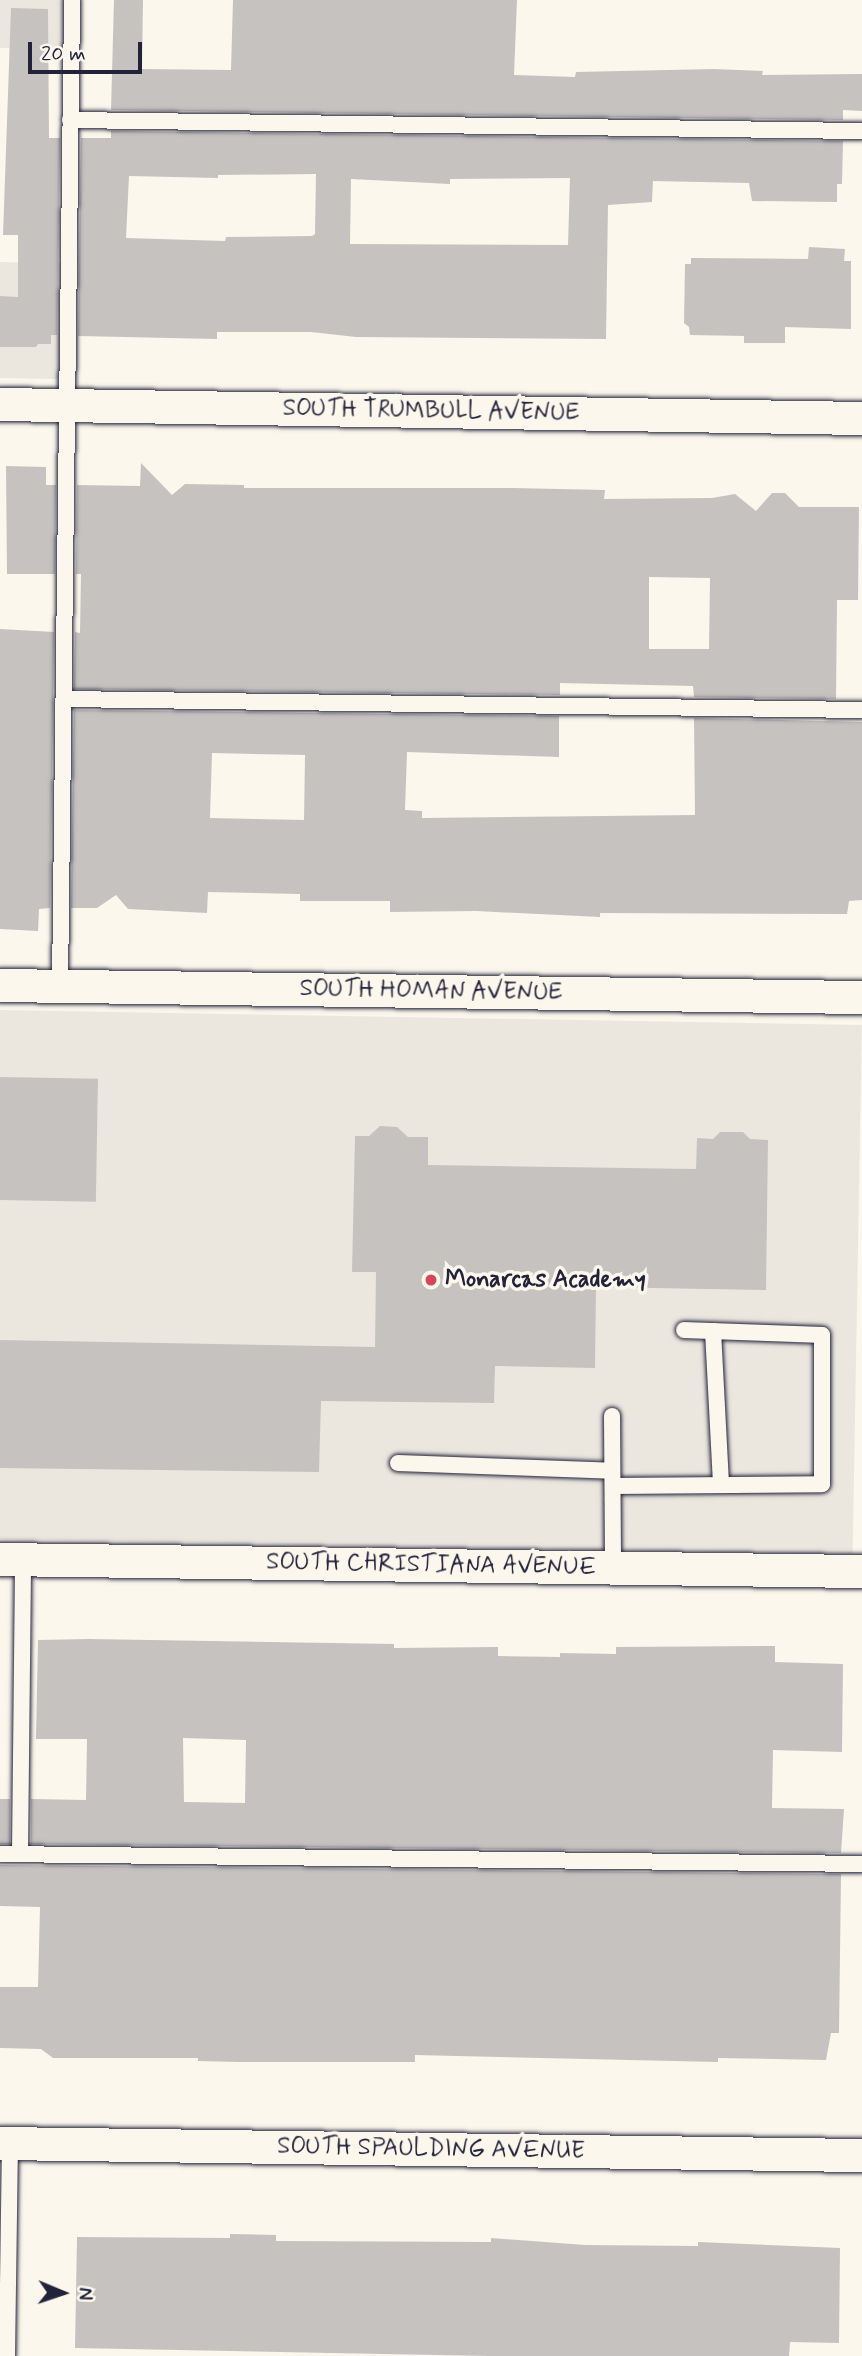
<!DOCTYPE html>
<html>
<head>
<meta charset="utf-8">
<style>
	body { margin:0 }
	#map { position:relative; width:862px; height:2356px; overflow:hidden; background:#fbf7ec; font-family:Mynerve,sans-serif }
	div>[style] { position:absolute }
	.built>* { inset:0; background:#ebe7df; transform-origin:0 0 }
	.building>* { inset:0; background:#c6c2c0; transform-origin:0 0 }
	.roads { filter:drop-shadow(0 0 2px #22223b) drop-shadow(0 0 2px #22223b) }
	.service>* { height:16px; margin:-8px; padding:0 8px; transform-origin:8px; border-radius:8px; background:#fbf7ec }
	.minor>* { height:33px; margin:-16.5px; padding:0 16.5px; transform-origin:16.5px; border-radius:16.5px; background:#fbf7ec }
	.dots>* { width:19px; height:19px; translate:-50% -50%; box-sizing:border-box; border:4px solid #fbf7ec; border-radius:50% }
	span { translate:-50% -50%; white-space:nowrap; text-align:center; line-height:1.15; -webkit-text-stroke:7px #fbf7ec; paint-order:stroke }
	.street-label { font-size:24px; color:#22223b }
	.poi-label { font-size:24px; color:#22223b; font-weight:700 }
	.left { translate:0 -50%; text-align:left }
	.north { position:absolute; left:28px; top:2258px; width:70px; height:70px; -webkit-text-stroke:5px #fbf7ec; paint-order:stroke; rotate:92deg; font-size:19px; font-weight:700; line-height:28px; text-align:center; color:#22223b }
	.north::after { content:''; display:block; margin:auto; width:24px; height:32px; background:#22223b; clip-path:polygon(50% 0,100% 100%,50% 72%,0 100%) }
	.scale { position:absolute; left:28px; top:42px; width:114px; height:32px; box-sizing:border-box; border:4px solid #22223b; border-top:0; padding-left:9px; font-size:21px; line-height:24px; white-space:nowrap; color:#22223b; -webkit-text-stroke:5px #fbf7ec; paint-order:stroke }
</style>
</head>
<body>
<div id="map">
	<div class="built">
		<i style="left:0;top:0;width:72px;height:48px"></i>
		<i style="left:0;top:262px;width:69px;height:116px;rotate:1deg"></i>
		<i style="left:0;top:1010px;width:862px;height:529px;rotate:1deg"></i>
	</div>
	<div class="building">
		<i style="clip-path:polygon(114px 0,143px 0,142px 69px,231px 70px,233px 0,517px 0,514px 75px,575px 77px,576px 72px,714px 69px,763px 71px,762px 75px,862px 74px,862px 111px,843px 110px,843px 120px,111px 110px)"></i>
		<i style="clip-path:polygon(11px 8px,48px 9px,49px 138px,60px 138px,57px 335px,51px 335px,51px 344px,38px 344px,36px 347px,0 347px,0 296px,18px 297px,18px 235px,3px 235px)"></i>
		<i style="clip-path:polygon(evenodd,111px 131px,843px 141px,842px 184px,837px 184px,837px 202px,752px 201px,749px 183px,653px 181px,652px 202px,608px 205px,606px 339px,356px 337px,311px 332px,217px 332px,217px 339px,78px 336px,81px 138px,111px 138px,111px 131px,316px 174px,315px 234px,312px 236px,226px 237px,225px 241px,126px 238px,129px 176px,218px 178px,218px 175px,316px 174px,111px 131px,570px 178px,568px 245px,350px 244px,351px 179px,450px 184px,450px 179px,570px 178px)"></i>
		<i style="clip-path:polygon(809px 247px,845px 249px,844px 261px,851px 261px,851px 329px,785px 327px,785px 343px,744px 343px,744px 336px,690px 335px,689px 327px,684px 323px,685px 264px,691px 264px,691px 258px,808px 259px)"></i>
		<i style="clip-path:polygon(evenodd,141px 463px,172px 495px,185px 484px,244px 485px,244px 488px,513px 488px,605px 490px,604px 499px,712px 498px,735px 494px,756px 511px,772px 493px,785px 493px,799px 507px,859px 507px,858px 600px,837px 600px,836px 699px,694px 697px,693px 686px,560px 683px,560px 695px,74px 689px,75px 632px,80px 633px,81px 574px,76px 574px,77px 485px,140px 486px,141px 463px,649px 577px,710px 578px,709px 649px,649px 649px,649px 577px)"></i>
		<i style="clip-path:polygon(6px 466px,46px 467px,46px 485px,56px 485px,55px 574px,7px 574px)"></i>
		<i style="clip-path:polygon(0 629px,54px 632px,50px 908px,39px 909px,38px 931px,0 929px)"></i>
		<i style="clip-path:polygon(evenodd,74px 710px,559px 716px,559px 757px,407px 752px,405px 810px,422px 811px,422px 818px,695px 815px,694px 718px,862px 722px,862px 900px,849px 901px,847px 914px,600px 913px,600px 917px,476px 911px,390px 912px,390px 901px,300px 901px,300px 894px,208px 892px,207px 913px,128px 909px,116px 895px,97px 908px,71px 908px,74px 710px,212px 753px,305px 755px,304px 820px,210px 818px,212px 753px)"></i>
		<i style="left:0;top:1077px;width:98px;height:123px;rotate:1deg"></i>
		<i style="clip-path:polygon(380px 1126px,397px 1127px,408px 1137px,428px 1137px,428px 1165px,696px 1169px,697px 1138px,713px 1139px,720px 1132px,743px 1132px,750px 1139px,768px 1140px,766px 1290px,596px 1287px,595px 1368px,495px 1366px,494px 1403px,321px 1401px,319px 1472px,0 1468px,0 1340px,375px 1347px,376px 1272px,352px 1272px,355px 1136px,369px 1136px)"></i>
		<i style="clip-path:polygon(evenodd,89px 1639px,394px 1644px,394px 1648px,498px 1647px,498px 1656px,560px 1657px,560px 1653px,616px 1654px,616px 1647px,775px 1646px,775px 1662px,843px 1664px,842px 1752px,773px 1750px,772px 1808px,844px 1809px,841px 1853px,31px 1844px,31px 1799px,86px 1800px,87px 1739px,36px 1739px,38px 1640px,89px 1639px,183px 1738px,246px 1740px,245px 1803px,184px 1802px,183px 1738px)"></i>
		<i style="left:0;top:1799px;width:10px;height:45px"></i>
		<i style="clip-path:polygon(0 1865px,841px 1874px,839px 2033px,831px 2033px,826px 2060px,718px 2058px,718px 2062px,415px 2055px,415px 2062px,239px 2062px,198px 2061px,198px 2058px,53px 2058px,41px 2049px,0 2048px,0 1987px,38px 1987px,40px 1907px,0 1906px)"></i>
		<i style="clip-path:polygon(230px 2234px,276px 2235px,276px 2241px,491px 2242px,491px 2238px,585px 2245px,698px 2246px,698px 2242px,840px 2248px,839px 2343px,790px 2342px,789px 2356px,489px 2356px,75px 2348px,77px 2237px,230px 2238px)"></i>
	</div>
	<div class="roads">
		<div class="service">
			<i style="left:70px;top:120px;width:792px;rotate:0.8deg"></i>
			<i style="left:64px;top:699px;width:798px;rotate:0.79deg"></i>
			<i style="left:60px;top:986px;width:986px;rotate:-89.3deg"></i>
			<i style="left:713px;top:1331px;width:154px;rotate:87deg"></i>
			<i style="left:612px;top:1416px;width:152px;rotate:89.6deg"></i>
			<i style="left:398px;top:1463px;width:214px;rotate:2.1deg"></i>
			<i style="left:613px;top:1486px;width:209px;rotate:-0.5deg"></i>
			<i style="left:822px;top:1484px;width:149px;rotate:-90deg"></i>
			<i style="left:822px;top:1335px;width:138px;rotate:-177.9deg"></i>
			<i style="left:0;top:1854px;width:862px;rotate:0.66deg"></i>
			<i style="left:20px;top:1854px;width:295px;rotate:-89.4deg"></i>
			<i style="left:7px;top:2356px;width:213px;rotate:-89.2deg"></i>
		</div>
		<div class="minor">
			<i style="left:0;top:404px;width:862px;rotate:0.93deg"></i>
			<i style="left:0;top:985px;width:862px;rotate:0.8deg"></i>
			<i style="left:0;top:1559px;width:862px;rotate:0.8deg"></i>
			<i style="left:0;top:2143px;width:862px;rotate:0.8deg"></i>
		</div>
	</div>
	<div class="dots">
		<i style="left:431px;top:1280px;background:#d1495b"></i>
	</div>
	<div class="street-label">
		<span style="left:431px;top:411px;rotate:1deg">SOUTH TRUMBULL AVENUE</span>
		<span style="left:431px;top:991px;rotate:1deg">SOUTH HOMAN AVENUE</span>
		<span style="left:431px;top:1565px;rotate:1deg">SOUTH CHRISTIANA AVENUE</span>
		<span style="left:431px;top:2149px;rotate:1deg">SOUTH SPAULDING AVENUE</span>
	</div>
	<div class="poi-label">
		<span class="left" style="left:445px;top:1280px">Monarcas Academy</span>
	</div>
	<div class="north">N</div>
	<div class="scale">20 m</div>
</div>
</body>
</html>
